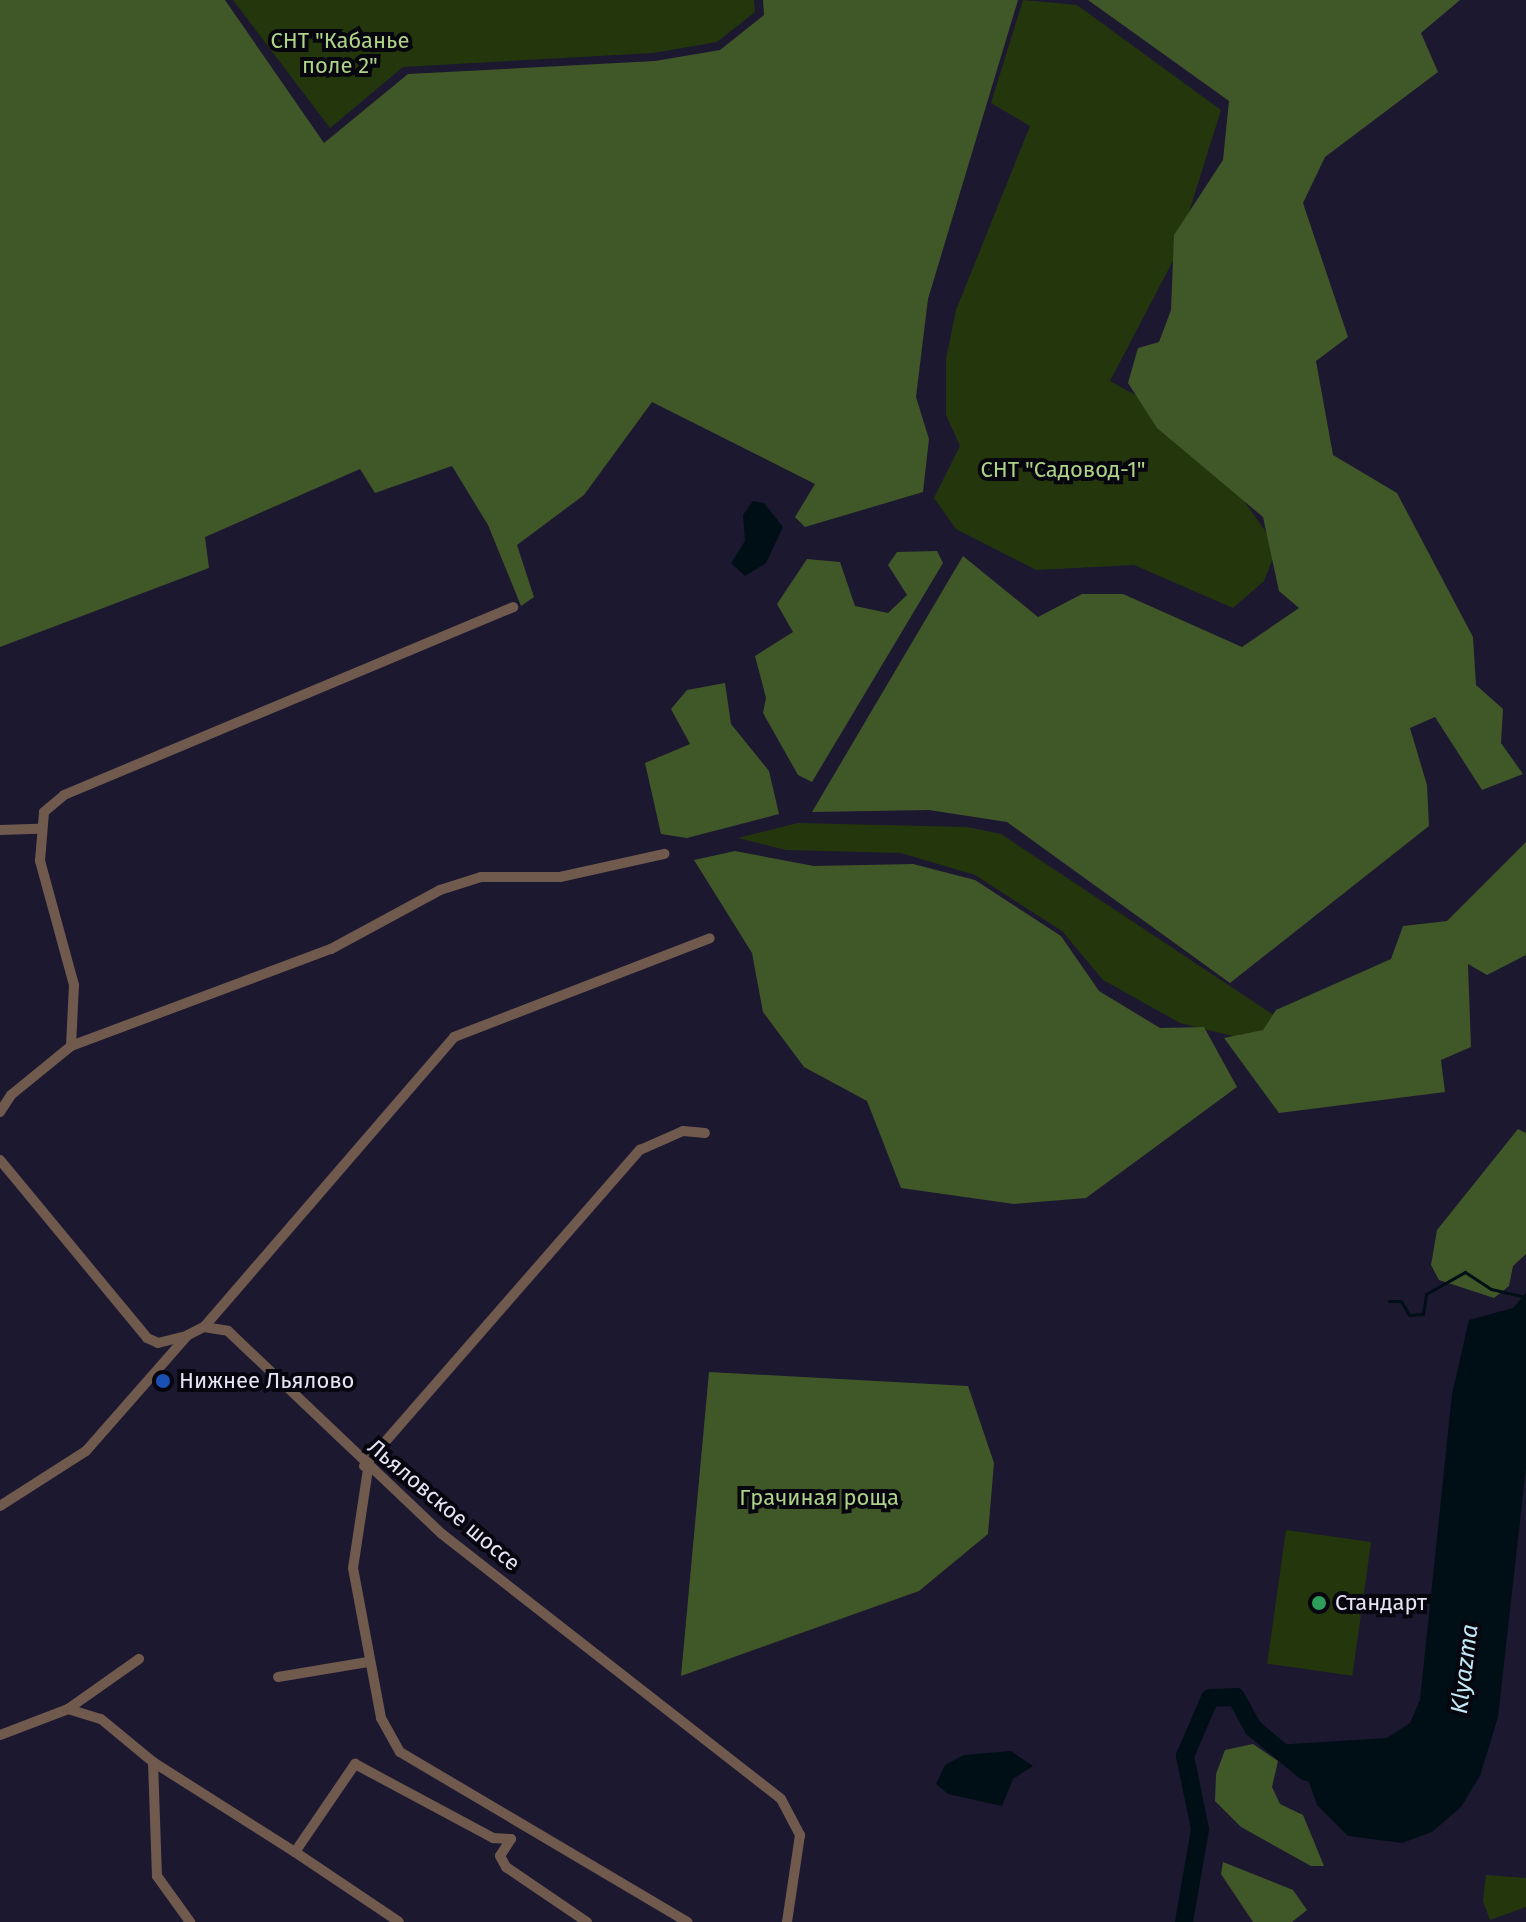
<!DOCTYPE html>
<html>
<head>
<meta charset="utf-8">
<style>
	body { margin:0 }
	#map { position:relative; width:1526px; height:1922px; overflow:hidden; background:#1c1830; font-family:"Fira Sans",sans-serif }
	div>[style] { position:absolute }
	.green>* { inset:0; background:#24360c; transform-origin:0 0 }
	.forest>* { inset:0; background:#405727 }
	.water>* { inset:0; background:#000f16 }
	.stream>* { height:3px; margin:-1.5px; padding:0 1.5px; transform-origin:1.5px; border-radius:1.5px; background:#000f16 }
	.river>* { height:18px; margin:-9px; padding:0 9px; transform-origin:9px; border-radius:9px; background:#000f16 }
	.minor>* { height:10px; margin:-5px; padding:0 5px; transform-origin:5px; border-radius:5px; background:#705a4e }
	.dots>* { width:22px; height:22px; translate:-50% -50%; box-sizing:border-box; border:4px solid #07060f; border-radius:50% }
	span { translate:-50% -50%; white-space:nowrap; text-align:center; line-height:1.15; -webkit-text-stroke:8px #07060f; paint-order:stroke }
	.park-label { font-size:22px; color:#aed388 }
	.poi-label { font-size:22px; color:#e6e4f5 }
	.left { translate:0 -50%; text-align:left }
	.street-label { font-size:22px; color:#e6e4f5 }
	.water-label { font-size:24px; color:#c3e7f5; font-style:italic }
</style>
</head>
<body>
<div id="map">
	<div class="green">
		<i style="clip-path:polygon(233px 0,754px 0,755px 12px,717px 42px,653px 53px,403px 67px,330px 128px)"></i>
		<i style="clip-path:polygon(1023px 0,1077px 5px,1221px 110px,1175px 257px,1110px 381px,1141px 398px,1245px 502px,1277px 548px,1264px 581px,1233px 608px,1134px 565px,1036px 570px,956px 529px,934px 498px,960px 446px,946px 415px,946px 359px,956px 310px,1030px 126px,991px 103px)"></i>
		<i style="clip-path:polygon(798px 823px,967px 827px,1001px 834px,1278px 1018px,1265px 1044px,1180px 1023px,1103px 980px,1062px 931px,975px 875px,901px 853px,786px 850px,738px 838px)"></i>
		<i style="left:1286px;top:1530px;width:86px;height:135px;rotate:8deg"></i>
		<i style="clip-path:polygon(1486px 1875px,1526px 1878px,1526px 1907px,1490px 1920px,1483px 1901px)"></i>
	</div>
	<div class="forest">
		<i style="clip-path:polygon(0 0,225px 0,324px 143px,408px 74px,655px 61px,720px 50px,764px 15px,763px 0,1018px 0,928px 299px,916px 397px,929px 439px,923px 492px,805px 527px,795px 517px,815px 484px,652px 402px,584px 495px,517px 545px,534px 597px,521px 606px,488px 525px,452px 466px,375px 493px,360px 469px,205px 537px,209px 568px,0 647px)"></i>
		<i style="clip-path:polygon(1088px 0,1460px 0,1421px 33px,1438px 72px,1325px 157px,1303px 203px,1348px 337px,1316px 361px,1333px 455px,1397px 493px,1473px 637px,1476px 685px,1503px 709px,1501px 743px,1523px 774px,1482px 790px,1435px 717px,1410px 728px,1427px 785px,1429px 826px,1230px 983px,1007px 822px,929px 810px,812px 812px,963px 556px,1038px 617px,1082px 594px,1123px 594px,1242px 647px,1299px 608px,1279px 591px,1263px 517px,1157px 428px,1128px 383px,1138px 348px,1159px 342px,1171px 310px,1174px 235px,1223px 160px,1229px 101px)"></i>
		<i style="clip-path:polygon(937px 551px,943px 563px,812px 782px,798px 775px,763px 713px,766px 698px,755px 656px,793px 632px,777px 604px,807px 559px,840px 562px,855px 606px,888px 613px,907px 595px,888px 565px,897px 552px)"></i>
		<i style="clip-path:polygon(725px 683px,731px 724px,769px 771px,779px 814px,687px 838px,661px 834px,645px 763px,690px 744px,671px 709px,687px 690px)"></i>
		<i style="clip-path:polygon(1526px 842px,1526px 955px,1487px 975px,1468px 964px,1471px 1047px,1441px 1060px,1445px 1092px,1279px 1113px,1224px 1038px,1263px 1030px,1276px 1010px,1391px 959px,1403px 926px,1447px 921px)"></i>
		<i style="clip-path:polygon(735px 851px,814px 866px,913px 864px,975px 880px,1061px 936px,1099px 991px,1160px 1028px,1204px 1027px,1237px 1087px,1086px 1198px,1014px 1204px,901px 1188px,867px 1101px,804px 1067px,763px 1012px,752px 953px,694px 860px)"></i>
		<i style="clip-path:polygon(1518px 1129px,1526px 1133px,1526px 1254px,1513px 1266px,1509px 1286px,1494px 1298px,1439px 1280px,1431px 1265px,1437px 1230px)"></i>
		<i style="clip-path:polygon(709px 1372px,968px 1386px,994px 1463px,988px 1534px,919px 1591px,681px 1676px)"></i>
		<i style="clip-path:polygon(1253px 1744px,1278px 1761px,1272px 1787px,1280px 1804px,1303px 1815px,1324px 1866px,1311px 1866px,1241px 1827px,1215px 1801px,1216px 1774px,1225px 1750px)"></i>
		<i style="clip-path:polygon(1223px 1862px,1293px 1890px,1307px 1910px,1292px 1922px,1253px 1922px,1221px 1874px)"></i>
	</div>
	<div class="water">
		<i style="clip-path:polygon(753px 501px,764px 503px,783px 527px,766px 563px,745px 576px,731px 563px,745px 541px,743px 515px)"></i>
		<i style="clip-path:polygon(1526px 1293px,1526px 1468px,1498px 1717px,1480px 1776px,1461px 1807px,1432px 1832px,1402px 1843px,1348px 1836px,1317px 1805px,1305px 1771px,1275px 1745px,1387px 1738px,1410px 1723px,1420px 1700px,1452px 1394px,1469px 1320px,1513px 1308px)"></i>
		<i style="clip-path:polygon(1011px 1751px,1033px 1766px,1013px 1779px,1002px 1806px,948px 1794px,936px 1784px,945px 1765px,964px 1755px)"></i>
	</div>
	<div class="stream">
		<i style="left:1389px;top:1301px;width:12px"></i>
		<i style="left:1401px;top:1301px;width:16px;rotate:60deg"></i>
		<i style="left:1409px;top:1315px;width:14px;rotate:-4deg"></i>
		<i style="left:1423px;top:1314px;width:20px;rotate:-81deg"></i>
		<i style="left:1426px;top:1294px;width:45px;rotate:-29.4deg"></i>
		<i style="left:1465px;top:1272px;width:31px;rotate:33deg"></i>
		<i style="left:1491px;top:1289px;width:36px;rotate:13deg"></i>
	</div>
	<div class="river">
		<i style="left:1184px;top:1922px;width:94px;rotate:-80.2deg"></i>
		<i style="left:1200px;top:1829px;width:75px;rotate:-101.6deg"></i>
		<i style="left:1185px;top:1756px;width:63px;rotate:-66.7deg"></i>
		<i style="left:1210px;top:1698px;width:26px;rotate:-2deg"></i>
		<i style="left:1236px;top:1697px;width:35px;rotate:61deg"></i>
		<i style="left:1253px;top:1728px;width:67px;rotate:39.6deg"></i>
		<i style="left:1305px;top:1771px;width:20px;rotate:18deg"></i>
	</div>
	<div class="minor">
		<i style="left:0;top:830px;width:38px;rotate:-2deg"></i>
		<i style="left:71px;top:1046px;width:61px;rotate:-87.2deg"></i>
		<i style="left:74px;top:985px;width:129px;rotate:-105.3deg"></i>
		<i style="left:40px;top:861px;width:49px;rotate:-85.3deg"></i>
		<i style="left:44px;top:812px;width:26px;rotate:-40deg"></i>
		<i style="left:64px;top:795px;width:487px;rotate:-22.7deg"></i>
		<i style="left:0;top:1112px;width:20px;rotate:-57deg"></i>
		<i style="left:11px;top:1095px;width:77px;rotate:-39.2deg"></i>
		<i style="left:71px;top:1046px;width:278px;rotate:-20.5deg"></i>
		<i style="left:331px;top:949px;width:124px;rotate:-28.4deg"></i>
		<i style="left:440px;top:890px;width:43px;rotate:-17.6deg"></i>
		<i style="left:481px;top:877px;width:79px"></i>
		<i style="left:560px;top:877px;width:107px;rotate:-12.5deg"></i>
		<i style="left:0;top:1160px;width:231px;rotate:50.4deg"></i>
		<i style="left:147px;top:1338px;width:12px;rotate:24deg"></i>
		<i style="left:158px;top:1343px;width:30px;rotate:-14deg"></i>
		<i style="left:204px;top:1327px;width:383px;rotate:-49.2deg"></i>
		<i style="left:454px;top:1037px;width:274px;rotate:-21.1deg"></i>
		<i style="left:364px;top:1466px;width:420px;rotate:-48.9deg"></i>
		<i style="left:640px;top:1150px;width:47px;rotate:-23.8deg"></i>
		<i style="left:683px;top:1131px;width:22px;rotate:5deg"></i>
		<i style="left:368px;top:1469px;width:100px;rotate:98.6deg"></i>
		<i style="left:353px;top:1568px;width:153px;rotate:79.4deg"></i>
		<i style="left:381px;top:1718px;width:39px;rotate:61deg"></i>
		<i style="left:400px;top:1752px;width:334px;rotate:30.6deg"></i>
		<i style="left:0;top:1506px;width:102px;rotate:-32.6deg"></i>
		<i style="left:86px;top:1451px;width:154px;rotate:-48.7deg"></i>
		<i style="left:188px;top:1335px;width:18px;rotate:-27deg"></i>
		<i style="left:204px;top:1327px;width:24px;rotate:9deg"></i>
		<i style="left:228px;top:1331px;width:295px;rotate:43.5deg"></i>
		<i style="left:442px;top:1534px;width:430px;rotate:38deg"></i>
		<i style="left:781px;top:1799px;width:41px;rotate:62.2deg"></i>
		<i style="left:800px;top:1835px;width:88px;rotate:98.5deg"></i>
		<i style="left:278px;top:1677px;width:91px;rotate:-9.5deg"></i>
		<i style="left:68px;top:1709px;width:34px;rotate:17deg"></i>
		<i style="left:101px;top:1719px;width:67px;rotate:39.6deg"></i>
		<i style="left:153px;top:1762px;width:168px;rotate:32.4deg"></i>
		<i style="left:295px;top:1852px;width:107px;rotate:-55.7deg"></i>
		<i style="left:355px;top:1764px;width:157px;rotate:28.2deg"></i>
		<i style="left:493px;top:1838px;width:18px;rotate:3deg"></i>
		<i style="left:511px;top:1839px;width:20px;rotate:123deg"></i>
		<i style="left:500px;top:1856px;width:13px;rotate:61deg"></i>
		<i style="left:506px;top:1867px;width:98px;rotate:34.2deg"></i>
		<i style="left:0;top:1735px;width:73px;rotate:-20.9deg"></i>
		<i style="left:68px;top:1709px;width:87px;rotate:-35.2deg"></i>
		<i style="left:153px;top:1762px;width:114px;rotate:88deg"></i>
		<i style="left:157px;top:1876px;width:57px;rotate:54.3deg"></i>
		<i style="left:295px;top:1852px;width:125px;rotate:33.9deg"></i>
	</div>
	<div class="dots">
		<i style="left:163px;top:1381px;background:#1a4fb4"></i>
		<i style="left:1319px;top:1603px;background:#2e9e5b"></i>
	</div>
	<div class="park-label">
		<span style="left:340px;top:53px">СНТ "Кабанье<br>поле 2"</span>
		<span style="left:1063px;top:470px">СНТ "Садовод-1"</span>
		<span style="left:819px;top:1498px">Грачиная роща</span>
	</div>
	<div class="poi-label">
		<span class="left" style="left:179px;top:1381px">Нижнее Льялово</span>
		<span class="left" style="left:1335px;top:1603px">Стандарт</span>
	</div>
	<div class="street-label">
		<span style="left:444px;top:1505px;rotate:40deg">Льяловское шоссе</span>
	</div>
	<div class="water-label">
		<span style="left:1465px;top:1669px;rotate:-83deg">Klyazma</span>
	</div>
</div>
</body>
</html>
